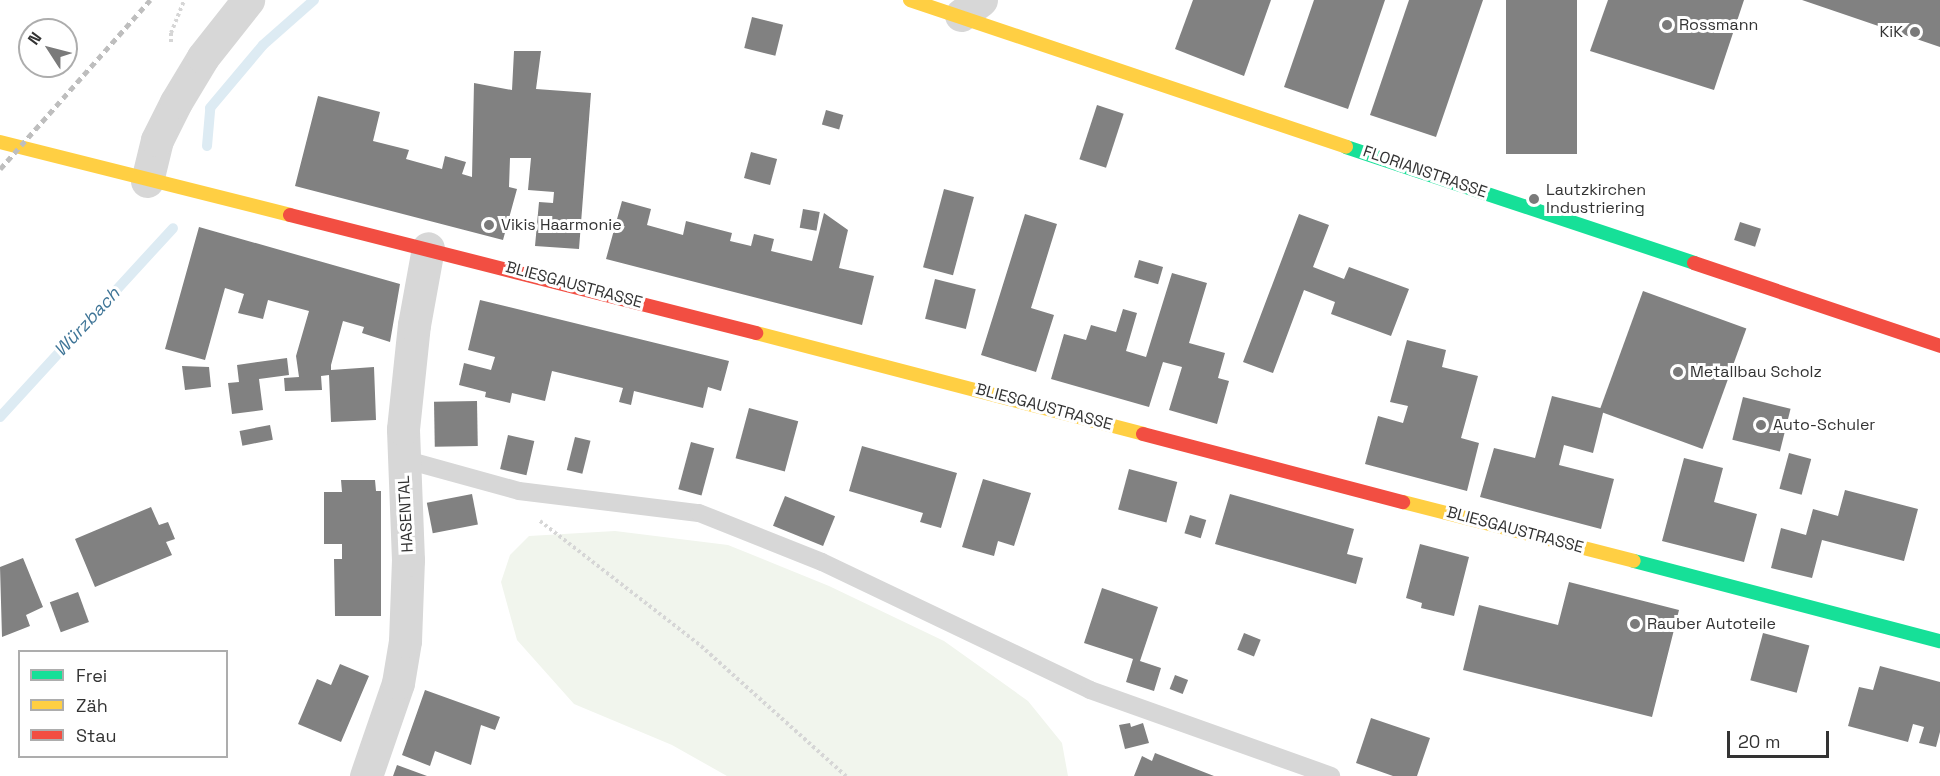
<!DOCTYPE html>
<html>
<head>
<meta charset="utf-8">
<style>
	body { margin:0 }
	#map { position:relative; width:1940px; height:776px; overflow:hidden; background:#fff; font-family:"Space Grotesk",sans-serif }
	div>[style] { position:absolute }
	.green>* { inset:0; background:#f1f5ed }
	.stream>* { height:10px; margin:-5px; padding:0 5px; transform-origin:5px; border-radius:5px; background:#ddebf3 }
	.building>* { inset:0; background:#818181; transform-origin:0 0 }
	.path>* { height:4px; margin-top:-2px; transform-origin:0; background:repeating-linear-gradient(90deg,#d6d6d6 0 3px,transparent 0 6px) }
	.lane>* { height:18px; margin:-9px; padding:0 9px; transform-origin:9px; border-radius:9px; background:#d7d7d7 }
	.street>* { height:33px; margin:-16.5px; padding:0 16.5px; transform-origin:16.5px; border-radius:16.5px; background:#d7d7d7 }
	.fast>* { height:14px; margin:-7px; padding:0 7px; transform-origin:7px; border-radius:7px; background:#16e098 }
	.slow>* { height:14px; margin:-7px; padding:0 7px; transform-origin:7px; border-radius:7px; background:#ffcf43 }
	.jam>* { height:14px; margin:-7px; padding:0 7px; transform-origin:7px; border-radius:7px; background:#f24e42 }
	.rail>* { height:4.5px; margin-top:-2.25px; transform-origin:0; background:repeating-linear-gradient(90deg,#bebebe 0 6px,transparent 0 10.5px) }
	.dots>* { width:16px; height:16px; translate:-50% -50%; box-sizing:border-box; border:3px solid #fff; border-radius:50% }
	span { translate:-50% -50%; white-space:nowrap; text-align:center; line-height:1.15; -webkit-text-stroke:6px #fff; paint-order:stroke }
	.poi-label { font-size:16px; color:#333 }
	.left { translate:0 -50%; text-align:left }
	.right { translate:-100% -50%; text-align:right }
	.street-label { font-size:16px; color:#333 }
	.water-label { font-size:18px; color:#3f7597; font-style:italic }
	.legend { position:absolute; left:18px; top:650px; width:210px; height:108px; box-sizing:border-box; background:#fff; border:2px solid #adadad; margin:0; padding:8px 10px; list-style:none; font-size:18px; color:#333 }
	.legend li { display:flex; align-items:center; gap:12px; height:30px }
	.legend b { width:30px; border:2px solid #adadad }
	.north { position:absolute; left:18px; top:18px; width:60px; height:60px; box-sizing:border-box; background:#fff; border:2px solid #adadad; border-radius:50%; rotate:306deg; font-size:16px; font-weight:700; line-height:24px; text-align:center; color:#333 }
	.north::after { content:''; display:block; margin:auto; width:21px; height:27px; background:#7a7a7a; clip-path:polygon(50% 0,100% 100%,50% 72%,0 100%) }
	.scale { position:absolute; left:1727px; top:731px; width:102px; height:27px; box-sizing:border-box; border:3px solid #333; border-top:0; padding-left:8px; font-size:18px; line-height:21px; white-space:nowrap; color:#333; -webkit-text-stroke:4px #fff; paint-order:stroke }
</style>
</head>
<body>
<div id="map">
	<div class="green">
		<i style="clip-path:polygon(615px 531px,728px 545px,829px 586px,944px 641px,1028px 701px,1062px 743px,1068px 776px,727px 776px,672px 745px,574px 704px,517px 640px,501px 582px,510px 555px,529px 536px)"></i>
	</div>
	<div class="stream">
		<i style="left:207px;top:146px;width:38px;rotate:-85deg"></i>
		<i style="left:210px;top:108px;width:82px;rotate:-49.9deg"></i>
		<i style="left:263px;top:45px;width:68px;rotate:-41.4deg"></i>
		<i style="left:0;top:417px;width:256px;rotate:-47.5deg"></i>
	</div>
	<div class="building">
		<i style="clip-path:polygon(1193px 0,1271px 0,1244px 76px,1175px 49px)"></i>
		<i style="clip-path:polygon(1314px 0,1385px 0,1348px 109px,1284px 87px)"></i>
		<i style="clip-path:polygon(1409px 0,1483px 0,1436px 137px,1370px 115px)"></i>
		<i style="left:1506px;top:0;width:71px;height:154px"></i>
		<i style="clip-path:polygon(1608px 0,1744px 0,1714px 90px,1590px 51px)"></i>
		<i style="clip-path:polygon(1802px 0,1940px 0,1940px 47px)"></i>
		<i style="left:752px;top:17px;width:32px;height:32px;rotate:14deg"></i>
		<i style="clip-path:polygon(514px 51px,541px 51px,536px 89px,591px 93px,579px 249px,535px 246px,539px 202px,553px 203px,554px 192px,528px 190px,531px 158px,510px 158px,509px 187px,517px 189px,503px 240px,295px 186px,318px 96px,380px 112px,373px 141px,409px 150px,406px 159px,442px 169px,445px 156px,466px 162px,462px 174px,472px 177px,474px 83px,512px 90px)"></i>
		<i style="left:1097px;top:105px;width:28px;height:57px;rotate:18deg"></i>
		<i style="left:826px;top:110px;width:18px;height:15px;rotate:16deg"></i>
		<i style="left:751px;top:152px;width:27px;height:27px;rotate:15deg"></i>
		<i style="left:944px;top:189px;width:31px;height:81px;rotate:15deg"></i>
		<i style="clip-path:polygon(622px 201px,651px 209px,647px 225px,683px 235px,686px 221px,732px 233px,730px 241px,751px 246px,754px 234px,774px 239px,771px 251px,812px 261px,824px 213px,848px 230px,839px 268px,874px 276px,862px 325px,606px 259px)"></i>
		<i style="left:803px;top:209px;width:17px;height:19px;rotate:10deg"></i>
		<i style="clip-path:polygon(1025px 214px,1057px 224px,1031px 308px,1054px 315px,1036px 372px,981px 355px)"></i>
		<i style="clip-path:polygon(1299px 214px,1329px 225px,1313px 267px,1344px 279px,1349px 267px,1409px 289px,1391px 336px,1331px 314px,1335px 302px,1304px 290px,1273px 373px,1243px 362px)"></i>
		<i style="left:1740px;top:222px;width:22px;height:19px;rotate:18deg"></i>
		<i style="clip-path:polygon(199px 227px,400px 284px,390px 342px,362px 333px,364px 327px,343px 321px,331px 365px,331px 370px,374px 367px,376px 420px,331px 422px,329px 375px,321px 376px,322px 390px,285px 391px,284px 378px,299px 377px,296px 356px,309px 311px,268px 300px,263px 319px,238px 313px,244px 294px,225px 288px,205px 360px,165px 349px)"></i>
		<i style="left:1139px;top:260px;width:25px;height:18px;rotate:16deg"></i>
		<i style="clip-path:polygon(1172px 273px,1207px 283px,1189px 343px,1225px 353px,1218px 378px,1229px 381px,1217px 424px,1169px 410px,1182px 367px,1163px 362px,1149px 407px,1051px 379px,1064px 334px,1086px 340px,1091px 325px,1116px 332px,1123px 309px,1137px 313px,1126px 351px,1146px 357px)"></i>
		<i style="left:935px;top:279px;width:42px;height:41px;rotate:14deg"></i>
		<i style="left:1643px;top:291px;width:110px;height:128px;rotate:20deg"></i>
		<i style="clip-path:polygon(480px 300px,729px 361px,721px 391px,708px 387px,703px 408px,634px 391px,631px 405px,619px 402px,623px 388px,552px 371px,545px 401px,512px 393px,510px 403px,485px 397px,486px 392px,459px 385px,464px 363px,491px 370px,495px 357px,468px 350px)"></i>
		<i style="clip-path:polygon(1407px 340px,1446px 350px,1442px 367px,1478px 376px,1461px 438px,1479px 443px,1467px 491px,1365px 464px,1378px 416px,1403px 423px,1408px 406px,1390px 402px)"></i>
		<i style="clip-path:polygon(287px 358px,289px 375px,259px 379px,263px 410px,232px 414px,228px 383px,239px 382px,237px 365px)"></i>
		<i style="clip-path:polygon(182px 366px,209px 367px,211px 387px,185px 390px)"></i>
		<i style="clip-path:polygon(1552px 396px,1604px 409px,1593px 453px,1564px 445px,1559px 465px,1614px 479px,1601px 529px,1480px 497px,1494px 448px,1535px 458px)"></i>
		<i style="left:1743px;top:397px;width:49px;height:44px;rotate:14deg"></i>
		<i style="left:477px;top:401px;width:45px;height:43px;rotate:89deg"></i>
		<i style="left:749px;top:408px;width:51px;height:52px;rotate:15deg"></i>
		<i style="left:270px;top:425px;width:15px;height:31px;rotate:79deg"></i>
		<i style="left:508px;top:435px;width:27px;height:35px;rotate:13deg"></i>
		<i style="left:575px;top:437px;width:16px;height:34px;rotate:14deg"></i>
		<i style="left:691px;top:442px;width:24px;height:49px;rotate:15deg"></i>
		<i style="clip-path:polygon(862px 446px,957px 473px,941px 528px,920px 522px,923px 513px,849px 491px)"></i>
		<i style="left:1789px;top:453px;width:23px;height:37px;rotate:15deg"></i>
		<i style="clip-path:polygon(1684px 458px,1723px 468px,1714px 502px,1757px 514px,1744px 562px,1662px 541px)"></i>
		<i style="left:1129px;top:469px;width:50px;height:42px;rotate:15deg"></i>
		<i style="clip-path:polygon(983px 479px,1031px 493px,1014px 546px,998px 541px,994px 556px,962px 547px)"></i>
		<i style="clip-path:polygon(341px 480px,375px 480px,376px 491px,381px 491px,381px 616px,335px 616px,334px 559px,342px 559px,342px 544px,324px 544px,324px 492px,342px 492px)"></i>
		<i style="clip-path:polygon(1845px 490px,1918px 509px,1904px 561px,1822px 540px,1812px 578px,1771px 568px,1781px 528px,1806px 535px,1813px 509px,1838px 516px)"></i>
		<i style="left:472px;top:494px;width:31px;height:46px;rotate:79deg"></i>
		<i style="clip-path:polygon(1230px 494px,1354px 529px,1347px 554px,1363px 558px,1356px 584px,1215px 544px)"></i>
		<i style="left:785px;top:496px;width:54px;height:32px;rotate:22deg"></i>
		<i style="clip-path:polygon(151px 507px,159px 525px,168px 522px,175px 539px,166px 542px,172px 555px,95px 587px,75px 539px)"></i>
		<i style="left:1190px;top:515px;width:17px;height:19px;rotate:17deg"></i>
		<i style="clip-path:polygon(1420px 544px,1469px 557px,1454px 616px,1421px 608px,1422px 603px,1406px 598px)"></i>
		<i style="clip-path:polygon(23px 558px,43px 607px,26px 615px,30px 626px,2px 637px,0 567px)"></i>
		<i style="clip-path:polygon(1569px 582px,1679px 610px,1652px 717px,1463px 670px,1479px 605px,1558px 625px)"></i>
		<i style="clip-path:polygon(1102px 588px,1158px 607px,1140px 661px,1161px 668px,1154px 691px,1126px 682px,1133px 659px,1084px 643px)"></i>
		<i style="left:78px;top:592px;width:32px;height:30px;rotate:70deg"></i>
		<i style="left:1244px;top:633px;width:18px;height:18px;rotate:22deg"></i>
		<i style="left:1763px;top:633px;width:48px;height:49px;rotate:15deg"></i>
		<i style="clip-path:polygon(340px 664px,369px 676px,341px 742px,298px 724px,317px 679px,331px 685px)"></i>
		<i style="clip-path:polygon(1880px 666px,1940px 682px,1940px 732px,1936px 747px,1919px 743px,1924px 727px,1913px 724px,1908px 742px,1848px 726px,1859px 687px,1873px 690px)"></i>
		<i style="left:1175px;top:675px;width:14px;height:15px;rotate:21deg"></i>
		<i style="clip-path:polygon(425px 690px,500px 717px,495px 730px,481px 725px,471px 765px,435px 751px,430px 766px,402px 755px)"></i>
		<i style="clip-path:polygon(1371px 718px,1430px 738px,1417px 776px,1393px 776px,1356px 763px)"></i>
		<i style="clip-path:polygon(1130px 723px,1131px 727px,1143px 723px,1149px 743px,1125px 749px,1119px 725px)"></i>
		<i style="clip-path:polygon(1155px 753px,1214px 776px,1134px 776px,1142px 756px,1152px 761px)"></i>
		<i style="clip-path:polygon(397px 765px,427px 776px,393px 776px)"></i>
	</div>
	<div class="path">
		<i style="left:171px;top:42px;width:9px;rotate:-90deg"></i>
		<i style="left:171px;top:33px;width:35px;rotate:-68deg"></i>
		<i style="left:540px;top:521px;width:204px;rotate:37.8deg"></i>
		<i style="left:701px;top:646px;width:195px;rotate:41.9deg"></i>
	</div>
	<div class="lane">
		<i style="left:403px;top:459px;width:120px;rotate:15.4deg"></i>
		<i style="left:519px;top:491px;width:181px;rotate:7deg"></i>
		<i style="left:699px;top:513px;width:132px;rotate:21.7deg"></i>
		<i style="left:822px;top:562px;width:297px;rotate:25.5deg"></i>
		<i style="left:1090px;top:690px;width:256px;rotate:19.6deg"></i>
	</div>
	<div class="street">
		<i style="left:961px;top:15px;width:25px;rotate:-37deg"></i>
		<i style="left:147px;top:181px;width:42px;rotate:-76.3deg"></i>
		<i style="left:157px;top:140px;width:42px;rotate:-63.4deg"></i>
		<i style="left:176px;top:102px;width:52px;rotate:-59deg"></i>
		<i style="left:203px;top:57px;width:73px;rotate:-51.7deg"></i>
		<i style="left:366px;top:776px;width:98px;rotate:-71deg"></i>
		<i style="left:398px;top:683px;width:43px;rotate:-80.5deg"></i>
		<i style="left:405px;top:641px;width:81px;rotate:-87.9deg"></i>
		<i style="left:408px;top:560px;width:131px;rotate:-92.2deg"></i>
		<i style="left:403px;top:429px;width:105px;rotate:-84deg"></i>
		<i style="left:414px;top:325px;width:78px;rotate:-79.7deg"></i>
	</div>
	<div class="fast">
		<i style="left:1346px;top:147px;width:367px;rotate:18.4deg"></i>
		<i style="left:1634px;top:561px;width:316px;rotate:14.7deg"></i>
	</div>
	<div class="slow">
		<i style="left:910px;top:0;width:460px;rotate:18.6deg"></i>
		<i style="left:0;top:142px;width:299px;rotate:14.1deg"></i>
		<i style="left:756px;top:333px;width:400px;rotate:14.6deg"></i>
		<i style="left:1403px;top:502px;width:238px;rotate:14.3deg"></i>
	</div>
	<div class="jam">
		<i style="left:290px;top:215px;width:481px;rotate:14.2deg"></i>
		<i style="left:1694px;top:263px;width:260px;rotate:18.6deg"></i>
		<i style="left:1143px;top:434px;width:269px;rotate:14.7deg"></i>
	</div>
	<div class="rail">
		<i style="left:0;top:169px;width:226px;rotate:-48.4deg"></i>
	</div>
	<div class="dots">
		<i style="left:1667px;top:25px;background:#7a7a7a"></i>
		<i style="left:1915px;top:32px;background:#7a7a7a"></i>
		<i style="left:1534px;top:199px;background:#7a7a7a"></i>
		<i style="left:489px;top:225px;background:#7a7a7a"></i>
		<i style="left:1678px;top:372px;background:#7a7a7a"></i>
		<i style="left:1761px;top:425px;background:#7a7a7a"></i>
		<i style="left:1635px;top:624px;background:#7a7a7a"></i>
	</div>
	<div class="poi-label">
		<span class="left" style="left:1679px;top:25px">Rossmann</span>
		<span class="right" style="left:1903px;top:32px">KiK</span>
		<span class="left" style="left:1546px;top:199px">Lautzkirchen<br>Industriering</span>
		<span class="left" style="left:501px;top:225px">Vikis Haarmonie</span>
		<span class="left" style="left:1690px;top:372px">Metallbau Scholz</span>
		<span class="left" style="left:1773px;top:425px">Auto-Schuler</span>
		<span class="left" style="left:1647px;top:624px">Rauber Autoteile</span>
	</div>
	<div class="street-label">
		<span style="left:1425px;top:172px;rotate:19deg">FLORIANSTRASSE</span>
		<span style="left:574px;top:285px;rotate:15deg">BLIESGAUSTRASSE</span>
		<span style="left:1044px;top:407px;rotate:15deg">BLIESGAUSTRASSE</span>
		<span style="left:406px;top:514px;rotate:-93deg">HASENTAL</span>
		<span style="left:1515px;top:530px;rotate:15deg">BLIESGAUSTRASSE</span>
	</div>
	<div class="water-label">
		<span style="left:87px;top:322px;rotate:-47deg">Würzbach</span>
	</div>
	<ul class="legend">
	<li><b style="height:8px;background:#16e098"></b>Frei</li>
	<li><b style="height:8px;background:#ffcf43"></b>Zäh</li>
	<li><b style="height:8px;background:#f24e42"></b>Stau</li>
	</ul>
	<div class="north">N</div>
	<div class="scale">20 m</div>
</div>
</body>
</html>
